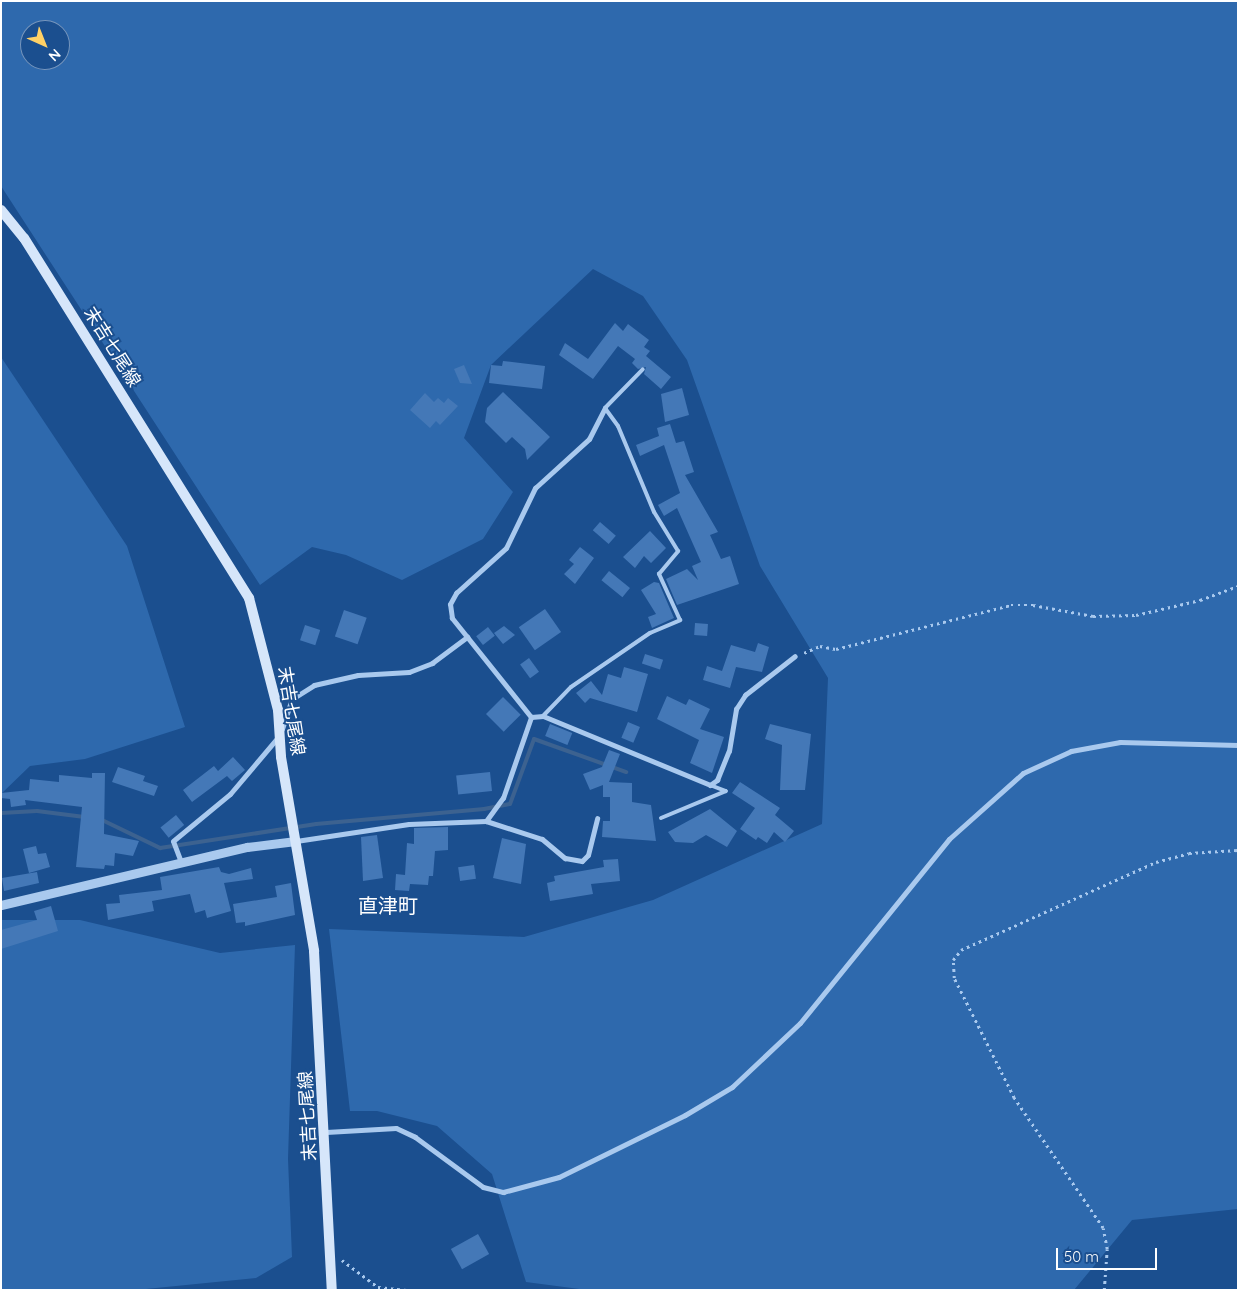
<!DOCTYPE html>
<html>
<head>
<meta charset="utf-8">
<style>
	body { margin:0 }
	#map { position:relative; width:1239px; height:1291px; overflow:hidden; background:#1b4f8f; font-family:Quicksand,"Noto Sans JP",sans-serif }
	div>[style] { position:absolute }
	.green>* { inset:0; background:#2e69ad }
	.stream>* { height:4px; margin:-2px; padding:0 2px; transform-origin:2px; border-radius:2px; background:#3c6290 }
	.building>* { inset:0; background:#4478b7; transform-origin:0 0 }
	.path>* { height:2.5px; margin-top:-1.25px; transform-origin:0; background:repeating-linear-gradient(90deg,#a9c9ee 0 2.5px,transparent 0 6.5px) }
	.service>* { height:4px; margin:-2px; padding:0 2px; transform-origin:2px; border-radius:2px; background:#a9c9ee }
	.minor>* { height:5px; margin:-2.5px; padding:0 2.5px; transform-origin:2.5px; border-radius:2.5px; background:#a9c9ee }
	.tertiary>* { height:9px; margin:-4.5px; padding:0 4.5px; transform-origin:4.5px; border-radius:4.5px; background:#a9c9ee }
	.secondary>* { height:10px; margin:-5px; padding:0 5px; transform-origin:5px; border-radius:5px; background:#d6e6fa }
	span { translate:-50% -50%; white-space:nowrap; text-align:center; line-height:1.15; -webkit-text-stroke:4px #1b4f8f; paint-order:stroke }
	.street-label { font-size:18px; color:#fff }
	.quarter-label { font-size:20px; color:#fff }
	.frame { position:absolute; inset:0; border:2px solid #fff; pointer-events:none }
	.north { position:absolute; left:20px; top:20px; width:50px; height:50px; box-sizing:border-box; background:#1b4f8f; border:1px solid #7695bc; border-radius:50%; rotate:136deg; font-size:14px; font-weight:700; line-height:20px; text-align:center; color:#fff }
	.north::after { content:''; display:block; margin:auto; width:18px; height:22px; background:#ffd166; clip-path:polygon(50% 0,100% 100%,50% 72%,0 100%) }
	.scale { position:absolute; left:1056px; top:1248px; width:101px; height:22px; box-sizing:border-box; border:2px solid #fff; border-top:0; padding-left:6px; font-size:15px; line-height:18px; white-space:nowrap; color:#fff; -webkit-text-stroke:4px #1b4f8f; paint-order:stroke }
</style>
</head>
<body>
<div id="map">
	<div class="green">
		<i style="clip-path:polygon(evenodd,1px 1px,1238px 1px,1238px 1209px,1132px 1220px,1074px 1290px,587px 1290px,526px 1282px,492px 1174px,437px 1126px,377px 1111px,350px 1111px,329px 929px,524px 937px,653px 900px,822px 824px,828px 678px,760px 566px,687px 360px,643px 296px,593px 269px,491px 365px,464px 438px,513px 492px,483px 539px,402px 580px,346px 555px,312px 547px,260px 585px,1px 186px,1px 1px,30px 30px,60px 30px,60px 60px,30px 60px,30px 30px)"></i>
		<i style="clip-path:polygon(1px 357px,127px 546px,185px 727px,85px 759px,30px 766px,1px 794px)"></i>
		<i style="clip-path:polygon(1px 920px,80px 920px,220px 953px,295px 945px,288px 1159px,292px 1257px,256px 1278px,136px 1290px,1px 1290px)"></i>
	</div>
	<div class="stream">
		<i style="left:1px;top:813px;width:36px;rotate:-3deg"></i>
		<i style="left:37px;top:811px;width:48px;rotate:7.1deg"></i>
		<i style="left:100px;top:819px;width:67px;rotate:25.8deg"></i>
		<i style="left:160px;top:848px;width:158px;rotate:-8.7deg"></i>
		<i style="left:316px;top:824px;width:169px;rotate:-5.1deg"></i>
		<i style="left:484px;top:809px;width:26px;rotate:-11deg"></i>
		<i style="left:510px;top:804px;width:69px;rotate:-69.7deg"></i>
		<i style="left:534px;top:739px;width:98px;rotate:19.7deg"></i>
	</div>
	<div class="building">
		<i style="clip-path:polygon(615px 323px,623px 331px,628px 324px,649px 340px,644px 347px,650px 351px,646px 356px,671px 377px,661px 389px,644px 374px,646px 367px,638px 369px,632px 363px,635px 359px,618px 346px,593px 379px,559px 355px,565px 343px,588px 359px)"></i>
		<i style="clip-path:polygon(503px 361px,545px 366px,542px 389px,489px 383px,491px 365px,502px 366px)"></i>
		<i style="clip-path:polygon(464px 365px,472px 384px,460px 383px,454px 369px)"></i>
		<i style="clip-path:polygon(682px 388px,689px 415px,665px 422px,661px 394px)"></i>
		<i style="clip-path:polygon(503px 392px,550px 437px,527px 460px,525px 449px,512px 437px,506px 443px,485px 422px,487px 408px)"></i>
		<i style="clip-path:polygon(425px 393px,434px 402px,438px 398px,444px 403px,448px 398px,458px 406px,440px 425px,436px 421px,430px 428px,410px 410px)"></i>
		<i style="clip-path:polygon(670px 424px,676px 443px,684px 441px,694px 472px,685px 475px,718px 532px,710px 535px,721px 559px,730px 556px,739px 584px,677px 605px,666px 579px,687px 569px,698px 580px,692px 566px,701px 562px,677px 508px,664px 516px,658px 505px,680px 493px,664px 445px,640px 456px,636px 445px,659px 436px,657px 428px)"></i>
		<i style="left:600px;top:522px;width:21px;height:11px;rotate:41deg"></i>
		<i style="clip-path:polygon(650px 531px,666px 548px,651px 563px,644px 556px,635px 568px,623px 557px)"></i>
		<i style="clip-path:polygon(580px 547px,594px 558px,575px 584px,564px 574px,574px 564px,569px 560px)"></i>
		<i style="left:609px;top:571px;width:27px;height:12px;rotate:39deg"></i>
		<i style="clip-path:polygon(654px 582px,659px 583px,674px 618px,652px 628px,648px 617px,656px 614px,641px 590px)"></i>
		<i style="left:545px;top:609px;width:28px;height:32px;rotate:55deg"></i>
		<i style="left:344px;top:610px;width:24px;height:28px;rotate:19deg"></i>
		<i style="left:695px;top:623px;width:13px;height:12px;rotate:4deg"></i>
		<i style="left:305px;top:625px;width:16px;height:16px;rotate:18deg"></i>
		<i style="clip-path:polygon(504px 626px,515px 635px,503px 644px,494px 633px)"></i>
		<i style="left:488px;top:627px;width:11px;height:15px;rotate:52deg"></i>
		<i style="clip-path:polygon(758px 643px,769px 647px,762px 672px,736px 667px,730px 688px,703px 680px,707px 666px,722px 671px,731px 645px,755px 652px)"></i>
		<i style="left:645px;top:654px;width:19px;height:10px;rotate:18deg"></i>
		<i style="left:529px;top:658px;width:17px;height:11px;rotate:54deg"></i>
		<i style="clip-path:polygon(624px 667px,648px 674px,637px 712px,590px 698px,585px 703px,576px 693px,591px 681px,602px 695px,608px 674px,621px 678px)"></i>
		<i style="clip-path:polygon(667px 696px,686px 705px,689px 699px,710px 709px,700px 729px,724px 737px,712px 773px,690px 763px,699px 740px,657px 719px)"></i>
		<i style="left:503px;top:697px;width:25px;height:24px;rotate:45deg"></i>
		<i style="left:628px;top:722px;width:13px;height:17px;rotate:23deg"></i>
		<i style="left:550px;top:724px;width:24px;height:13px;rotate:22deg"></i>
		<i style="clip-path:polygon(770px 724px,811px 734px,805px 790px,780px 790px,782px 745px,765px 739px)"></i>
		<i style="clip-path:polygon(609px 750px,620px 754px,609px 782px,632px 783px,632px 802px,651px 805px,656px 841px,602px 837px,603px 821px,610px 821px,610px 797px,603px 797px,603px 785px,590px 790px,583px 774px,602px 767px)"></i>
		<i style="clip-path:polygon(233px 757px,245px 770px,232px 781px,227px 776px,192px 802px,183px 790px,214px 766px,218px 771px)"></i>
		<i style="clip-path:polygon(118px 767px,145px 776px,143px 781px,158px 786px,154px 796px,112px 782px)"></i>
		<i style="left:490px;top:772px;width:19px;height:34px;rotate:84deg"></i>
		<i style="clip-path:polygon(92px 773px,105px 773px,104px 834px,139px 841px,133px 856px,115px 853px,114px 866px,105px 865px,104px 869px,76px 867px,82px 807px,25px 800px,26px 805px,11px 807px,10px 799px,1px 798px,1px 793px,29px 790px,30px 779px,59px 782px,59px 775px,92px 778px)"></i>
		<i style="clip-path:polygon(740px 782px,780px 808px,775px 815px,794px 831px,785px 842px,774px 832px,767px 843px,758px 837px,756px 840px,740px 829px,755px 808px,732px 793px)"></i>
		<i style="clip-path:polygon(710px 809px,737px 831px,727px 847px,706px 835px,693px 843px,675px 842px,668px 832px)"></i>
		<i style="left:176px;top:815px;width:13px;height:20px;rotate:51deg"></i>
		<i style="clip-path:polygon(448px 827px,448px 850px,435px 851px,433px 876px,429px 876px,428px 885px,410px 884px,409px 891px,395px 890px,396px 874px,405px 875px,407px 843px,414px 844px,414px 828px)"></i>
		<i style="clip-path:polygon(377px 835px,383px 878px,363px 881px,361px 837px)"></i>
		<i style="clip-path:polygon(502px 838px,526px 844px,521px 884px,493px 878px)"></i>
		<i style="clip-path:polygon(36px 846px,38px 854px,46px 853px,50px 867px,29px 873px,23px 849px)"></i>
		<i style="clip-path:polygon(618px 859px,620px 881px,591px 884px,593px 894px,550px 901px,547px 883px,555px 881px,554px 876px,604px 867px,603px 860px)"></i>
		<i style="left:474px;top:865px;width:14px;height:16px;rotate:82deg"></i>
		<i style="clip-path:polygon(219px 867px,221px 872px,229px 874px,251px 868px,253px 879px,224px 883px,231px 911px,207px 918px,205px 910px,195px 913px,190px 894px,152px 901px,154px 911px,108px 920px,106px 904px,120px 903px,119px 895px,162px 890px,160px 877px)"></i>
		<i style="clip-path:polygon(37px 872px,39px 883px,4px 891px,2px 878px)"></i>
		<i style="clip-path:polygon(291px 883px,295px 915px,245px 926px,245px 922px,236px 923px,233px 904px,277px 897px,275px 886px)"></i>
		<i style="clip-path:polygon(51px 906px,58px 931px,1px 949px,1px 930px,37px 920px,34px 911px)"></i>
		<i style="left:478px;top:1234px;width:23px;height:31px;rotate:61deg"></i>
	</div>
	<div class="path">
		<i style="left:804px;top:653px;width:17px;rotate:-24deg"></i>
		<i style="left:820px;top:646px;width:16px;rotate:11deg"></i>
		<i style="left:836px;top:649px;width:180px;rotate:-14.1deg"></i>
		<i style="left:1011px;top:605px;width:22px"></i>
		<i style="left:1033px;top:605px;width:61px;rotate:10.4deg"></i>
		<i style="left:1093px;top:616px;width:43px;rotate:-1.3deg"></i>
		<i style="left:1136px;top:615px;width:66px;rotate:-13.2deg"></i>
		<i style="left:1200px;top:600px;width:40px;rotate:-20.2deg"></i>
		<i style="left:342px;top:1260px;width:45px;rotate:36.9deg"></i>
		<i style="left:378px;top:1287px;width:31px;rotate:6deg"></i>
		<i style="left:1104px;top:1290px;width:41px;rotate:-85.8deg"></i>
		<i style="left:1107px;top:1249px;width:21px;rotate:-101deg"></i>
		<i style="left:1103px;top:1228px;width:158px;rotate:-124.4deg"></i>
		<i style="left:1014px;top:1098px;width:134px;rotate:-116.6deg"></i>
		<i style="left:954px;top:978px;width:18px;rotate:-93deg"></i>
		<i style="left:953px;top:960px;width:13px;rotate:-51deg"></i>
		<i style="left:961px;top:950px;width:214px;rotate:-24.3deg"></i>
		<i style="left:1156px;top:862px;width:34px;rotate:-15deg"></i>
		<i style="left:1189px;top:853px;width:49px;rotate:-3.5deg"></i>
	</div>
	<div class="service">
		<i style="left:543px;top:716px;width:40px;rotate:-46deg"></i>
		<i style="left:571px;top:687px;width:96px;rotate:-34.4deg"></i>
		<i style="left:650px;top:633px;width:33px;rotate:-23deg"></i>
		<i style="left:680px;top:620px;width:51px;rotate:-114.5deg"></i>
		<i style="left:659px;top:574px;width:30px;rotate:-50deg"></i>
		<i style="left:678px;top:551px;width:46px;rotate:-121.6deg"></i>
		<i style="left:654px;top:512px;width:93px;rotate:-112.7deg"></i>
		<i style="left:618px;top:426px;width:22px;rotate:-126deg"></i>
		<i style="left:605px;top:408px;width:54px;rotate:-45.7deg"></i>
		<i style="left:710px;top:785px;width:17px;rotate:21deg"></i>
		<i style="left:661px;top:818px;width:70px;rotate:-22.6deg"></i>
	</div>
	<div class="minor">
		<i style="left:531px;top:717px;width:12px;rotate:-5deg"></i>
		<i style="left:543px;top:716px;width:181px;rotate:22.4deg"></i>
		<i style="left:710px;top:785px;width:9px;rotate:-36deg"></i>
		<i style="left:717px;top:780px;width:31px;rotate:-68deg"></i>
		<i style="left:729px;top:751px;width:43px;rotate:-80.5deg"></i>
		<i style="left:736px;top:709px;width:17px;rotate:-57deg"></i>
		<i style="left:745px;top:695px;width:63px;rotate:-38deg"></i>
		<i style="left:282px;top:729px;width:32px;rotate:-72deg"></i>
		<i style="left:292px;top:699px;width:26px;rotate:-32deg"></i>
		<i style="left:314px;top:685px;width:45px;rotate:-12.8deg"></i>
		<i style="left:358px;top:675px;width:51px;rotate:-3.4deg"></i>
		<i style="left:409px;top:672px;width:25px;rotate:-21deg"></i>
		<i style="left:432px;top:663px;width:44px;rotate:-36.6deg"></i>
		<i style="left:486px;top:821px;width:29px;rotate:-54deg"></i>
		<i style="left:503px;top:798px;width:86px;rotate:-70.9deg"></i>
		<i style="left:531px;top:717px;width:127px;rotate:-128.6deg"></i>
		<i style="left:452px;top:618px;width:14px;rotate:-98deg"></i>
		<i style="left:450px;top:604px;width:13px;rotate:-61deg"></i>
		<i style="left:456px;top:593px;width:67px;rotate:-42deg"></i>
		<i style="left:506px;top:548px;width:67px;rotate:-64.2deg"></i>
		<i style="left:535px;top:488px;width:73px;rotate:-42.2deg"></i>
		<i style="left:589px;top:439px;width:35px;rotate:-63deg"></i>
		<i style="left:296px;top:841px;width:114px;rotate:-8.6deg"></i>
		<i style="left:409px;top:824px;width:77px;rotate:-2.2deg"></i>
		<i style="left:486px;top:821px;width:59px;rotate:17.8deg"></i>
		<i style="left:542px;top:839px;width:30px;rotate:40deg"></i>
		<i style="left:565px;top:858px;width:17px;rotate:10deg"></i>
		<i style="left:582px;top:861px;width:8px;rotate:-45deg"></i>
		<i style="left:588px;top:855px;width:38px;rotate:-76deg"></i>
		<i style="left:181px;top:862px;width:22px;rotate:-111deg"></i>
		<i style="left:173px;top:841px;width:74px;rotate:-39.5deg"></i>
		<i style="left:230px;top:794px;width:76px;rotate:-49.8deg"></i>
		<i style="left:326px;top:1132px;width:70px;rotate:-3.3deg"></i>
		<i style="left:396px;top:1128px;width:21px;rotate:25deg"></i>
		<i style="left:415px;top:1137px;width:84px;rotate:36.3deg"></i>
		<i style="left:483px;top:1187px;width:21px;rotate:14deg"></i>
		<i style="left:503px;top:1192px;width:58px;rotate:-15deg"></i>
		<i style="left:559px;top:1177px;width:140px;rotate:-26.2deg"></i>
		<i style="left:685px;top:1115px;width:55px;rotate:-30.8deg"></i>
		<i style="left:732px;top:1087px;width:93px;rotate:-43.3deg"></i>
		<i style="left:800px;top:1023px;width:237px;rotate:-51deg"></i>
		<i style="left:949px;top:839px;width:99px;rotate:-41.7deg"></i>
		<i style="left:1023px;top:773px;width:53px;rotate:-24.6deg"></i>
		<i style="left:1071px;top:751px;width:50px;rotate:-10.4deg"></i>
		<i style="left:1120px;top:742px;width:118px;rotate:1.5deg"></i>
	</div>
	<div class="tertiary">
		<i style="left:1px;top:905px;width:253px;rotate:-13.3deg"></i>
		<i style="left:247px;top:847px;width:49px;rotate:-7deg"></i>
	</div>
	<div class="secondary">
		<i style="left:1px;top:210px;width:36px;rotate:51deg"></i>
		<i style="left:24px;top:238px;width:425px;rotate:58deg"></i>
		<i style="left:249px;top:598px;width:116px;rotate:75.5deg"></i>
		<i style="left:278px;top:710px;width:47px;rotate:86.3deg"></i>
		<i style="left:281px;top:757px;width:197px;rotate:80.3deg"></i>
		<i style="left:314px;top:951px;width:339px;rotate:87deg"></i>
	</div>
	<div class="street-label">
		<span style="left:112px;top:347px;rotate:58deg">末吉七尾線</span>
		<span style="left:291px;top:711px;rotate:81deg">末吉七尾線</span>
		<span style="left:308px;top:1116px;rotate:-93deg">末吉七尾線</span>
	</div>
	<div class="quarter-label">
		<span style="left:388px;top:905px">直津町</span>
	</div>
	<div class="frame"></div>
	<div class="north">N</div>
	<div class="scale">50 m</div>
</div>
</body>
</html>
